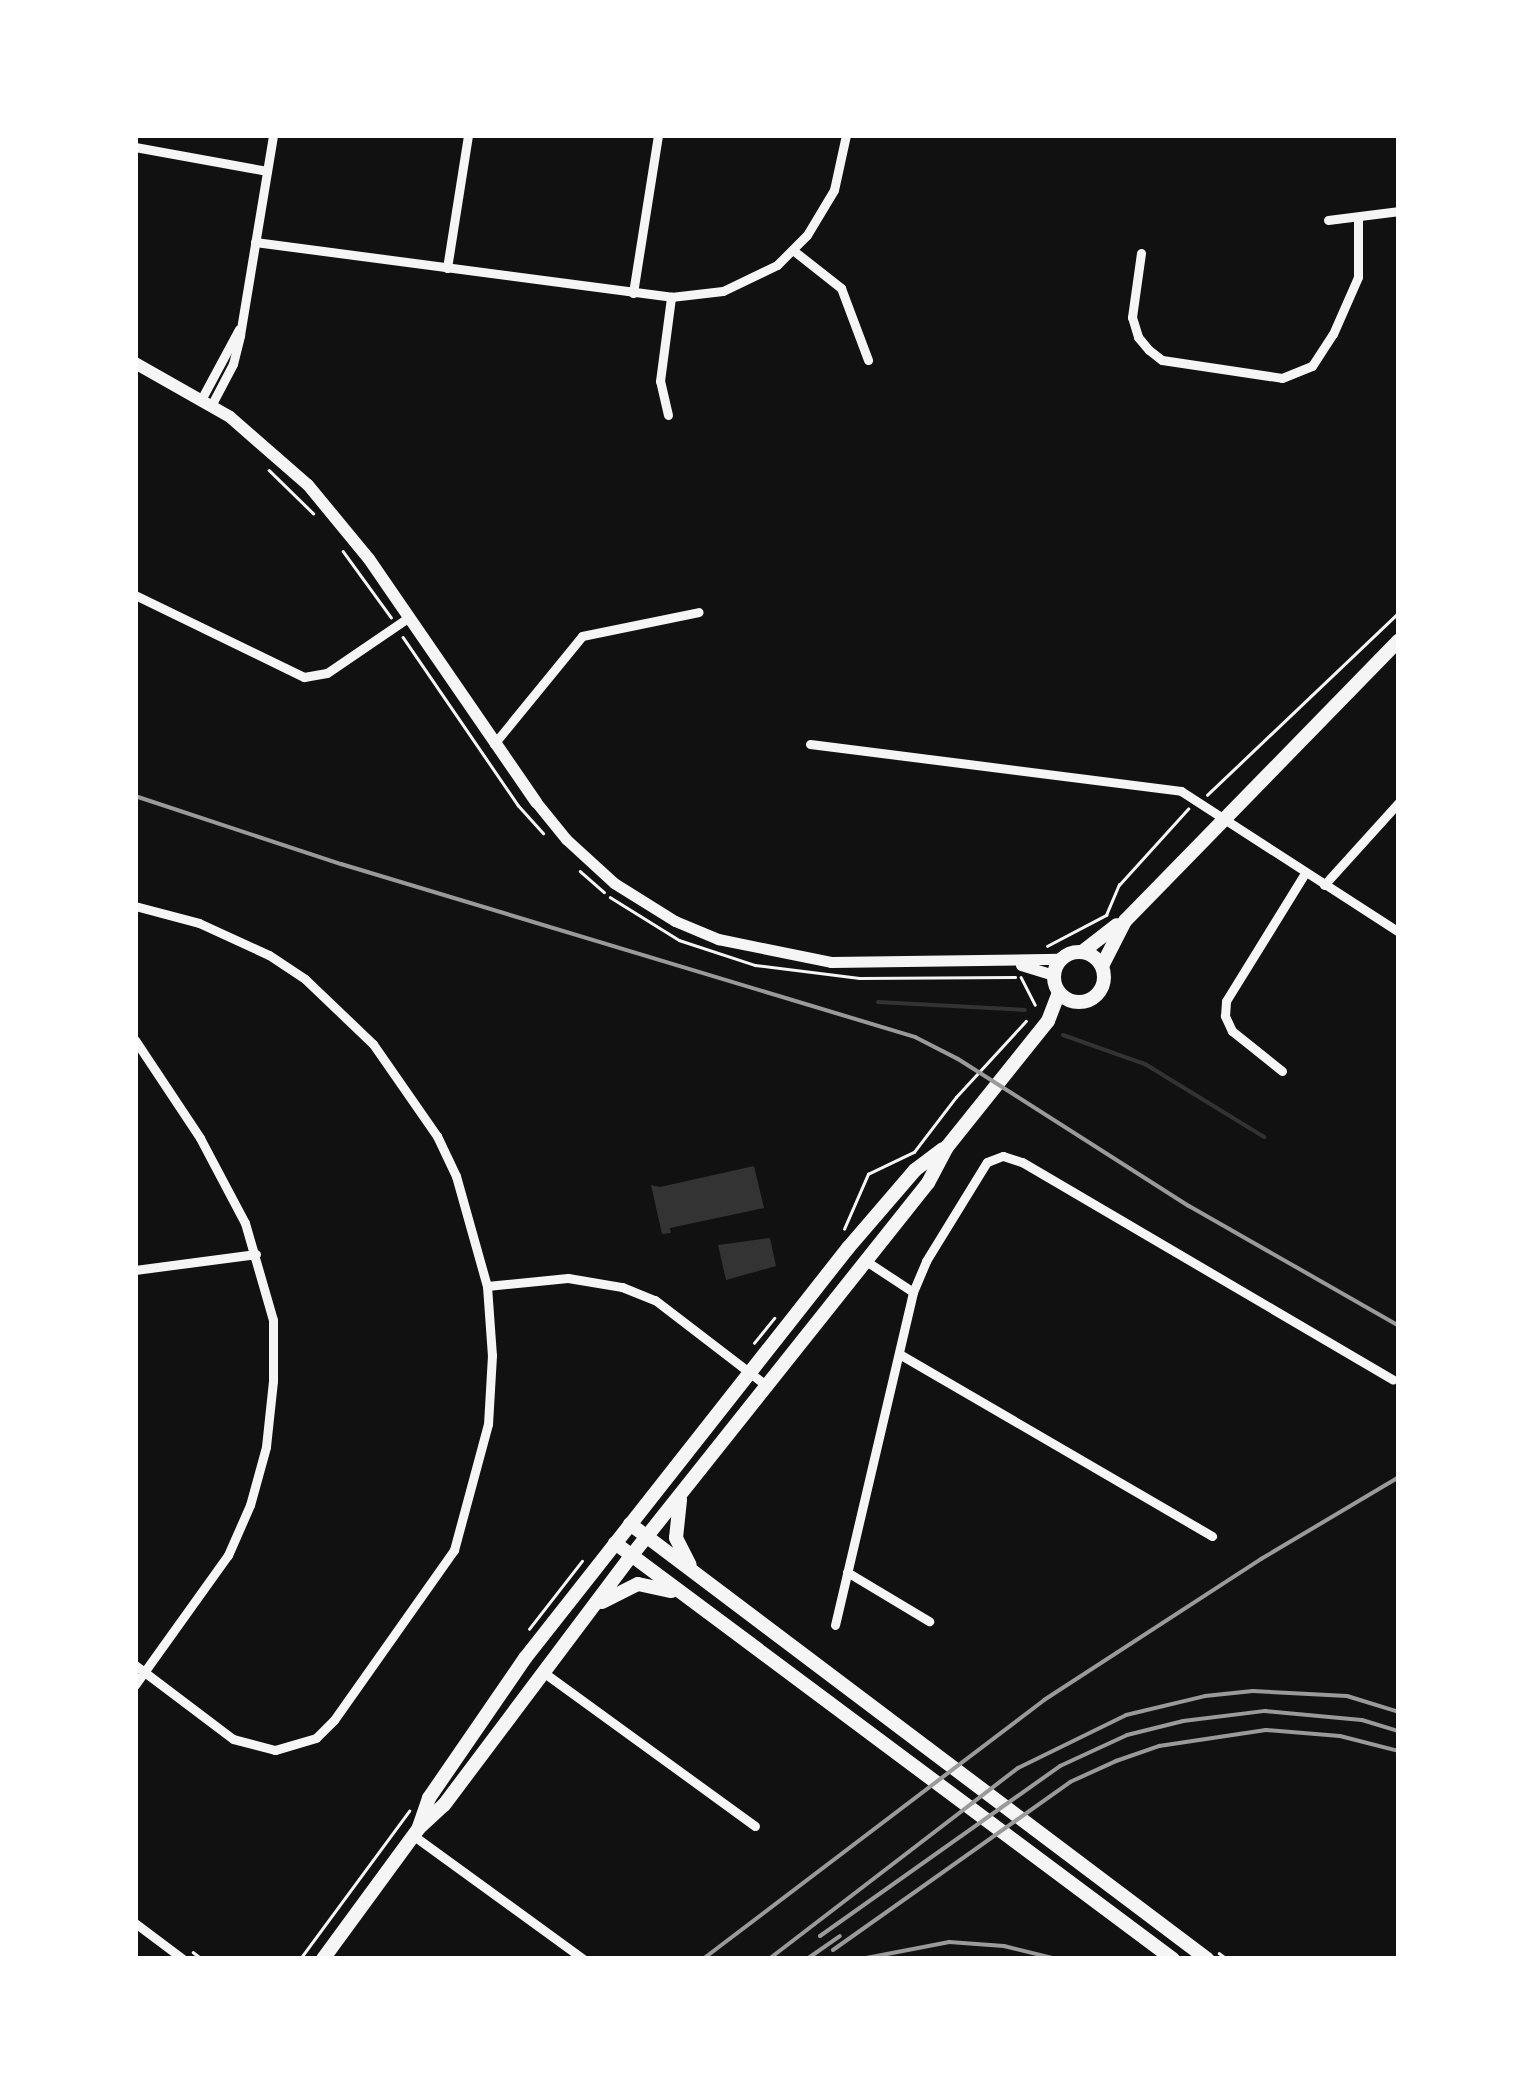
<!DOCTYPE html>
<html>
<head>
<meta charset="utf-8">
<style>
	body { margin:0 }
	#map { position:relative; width:1534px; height:2094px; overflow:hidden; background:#111; font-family:"PT Serif",serif }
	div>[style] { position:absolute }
	.water>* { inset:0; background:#333 }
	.stream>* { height:4px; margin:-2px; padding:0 2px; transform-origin:2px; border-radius:2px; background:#333 }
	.path>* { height:2.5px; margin:-1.25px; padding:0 1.25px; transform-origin:1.25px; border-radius:1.25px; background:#f5f5f5 }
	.minor>* { height:9px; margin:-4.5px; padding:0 4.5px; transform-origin:4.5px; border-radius:4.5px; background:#f5f5f5 }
	.tertiary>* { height:11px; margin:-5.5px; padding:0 5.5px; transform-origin:5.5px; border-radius:5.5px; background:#f5f5f5 }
	.secondary>* { height:12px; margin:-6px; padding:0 6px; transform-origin:6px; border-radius:6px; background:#f5f5f5 }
	.primary>* { height:14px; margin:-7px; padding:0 7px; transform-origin:7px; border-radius:7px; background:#f5f5f5 }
	.primary>.ring { margin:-7px; padding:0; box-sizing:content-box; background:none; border:14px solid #f5f5f5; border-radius:50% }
	.rail>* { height:4px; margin:-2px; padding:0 2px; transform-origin:2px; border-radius:2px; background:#9a9a9a }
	span { translate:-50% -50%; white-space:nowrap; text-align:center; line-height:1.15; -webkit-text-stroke:9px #fff; paint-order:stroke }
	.frame { position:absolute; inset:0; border:138px solid #fff; pointer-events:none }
</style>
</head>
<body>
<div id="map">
	<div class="water">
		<i style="clip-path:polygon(754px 1166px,764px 1208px,670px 1228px,671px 1233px,662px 1234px,651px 1185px,660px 1187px)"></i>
		<i style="clip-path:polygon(770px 1238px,776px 1266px,726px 1280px,718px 1245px)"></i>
	</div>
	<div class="stream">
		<i style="left:878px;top:1002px;width:147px;rotate:3.1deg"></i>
		<i style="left:1063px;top:1035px;width:87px;rotate:19.5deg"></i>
		<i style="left:1145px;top:1064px;width:140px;rotate:31.5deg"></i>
	</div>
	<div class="path">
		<i style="left:269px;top:470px;width:62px;rotate:44.3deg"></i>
		<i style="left:343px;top:551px;width:82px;rotate:54deg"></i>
		<i style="left:403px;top:637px;width:204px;rotate:55.6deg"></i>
		<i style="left:518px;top:805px;width:38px;rotate:48deg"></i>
		<i style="left:1207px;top:795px;width:265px;rotate:-43.6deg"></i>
		<i style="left:580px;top:871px;width:32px;rotate:41deg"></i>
		<i style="left:610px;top:897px;width:81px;rotate:31.9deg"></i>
		<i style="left:679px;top:940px;width:80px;rotate:18.2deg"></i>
		<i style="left:755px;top:965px;width:105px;rotate:7.1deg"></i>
		<i style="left:859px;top:978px;width:156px;rotate:-0.4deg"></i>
		<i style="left:1047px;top:946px;width:67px;rotate:-27.7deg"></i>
		<i style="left:1106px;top:915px;width:33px;rotate:-67deg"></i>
		<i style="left:1119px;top:885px;width:103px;rotate:-47.8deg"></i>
		<i style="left:1021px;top:977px;width:31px;rotate:63deg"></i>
		<i style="left:844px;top:1229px;width:60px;rotate:-66.4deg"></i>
		<i style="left:868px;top:1174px;width:51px;rotate:-25.6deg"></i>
		<i style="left:914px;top:1152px;width:69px;rotate:-52.6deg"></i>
		<i style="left:956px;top:1097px;width:103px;rotate:-47.4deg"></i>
		<i style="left:754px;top:1343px;width:32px;rotate:-51deg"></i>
		<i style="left:529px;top:1629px;width:86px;rotate:-52.1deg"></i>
		<i style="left:193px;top:1952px;width:11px;rotate:38deg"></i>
		<i style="left:1219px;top:1953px;width:10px;rotate:37deg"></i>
		<i style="left:300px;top:1959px;width:184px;rotate:-53.6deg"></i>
	</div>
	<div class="minor">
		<i style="left:135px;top:147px;width:134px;rotate:10.3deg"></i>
		<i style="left:1328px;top:220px;width:72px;rotate:-7.2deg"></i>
		<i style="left:255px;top:242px;width:420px;rotate:7.5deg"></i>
		<i style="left:671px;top:297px;width:52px;rotate:-6.6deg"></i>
		<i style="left:723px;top:291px;width:60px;rotate:-25.7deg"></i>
		<i style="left:777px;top:265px;width:42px;rotate:-45deg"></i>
		<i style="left:807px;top:235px;width:52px;rotate:-59deg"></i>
		<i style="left:834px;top:190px;width:56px;rotate:-77.7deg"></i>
		<i style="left:794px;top:251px;width:60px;rotate:38.2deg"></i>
		<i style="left:841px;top:288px;width:77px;rotate:69.4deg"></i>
		<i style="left:1141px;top:253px;width:65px;rotate:98deg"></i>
		<i style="left:1132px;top:317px;width:21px;rotate:73deg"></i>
		<i style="left:1138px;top:337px;width:17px;rotate:50deg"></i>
		<i style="left:1149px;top:350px;width:16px;rotate:38deg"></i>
		<i style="left:1162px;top:360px;width:121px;rotate:8.5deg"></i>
		<i style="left:1282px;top:378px;width:32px;rotate:-22deg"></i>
		<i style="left:1312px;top:366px;width:38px;rotate:-57deg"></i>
		<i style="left:1333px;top:334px;width:62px;rotate:-66.3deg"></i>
		<i style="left:1358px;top:277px;width:60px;rotate:-90deg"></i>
		<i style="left:447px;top:268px;width:135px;rotate:-81deg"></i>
		<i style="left:633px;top:293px;width:160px;rotate:-81deg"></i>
		<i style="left:202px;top:398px;width:78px;rotate:-61.8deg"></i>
		<i style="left:212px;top:404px;width:45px;rotate:-62.3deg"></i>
		<i style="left:233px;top:364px;width:30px;rotate:-76deg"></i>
		<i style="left:240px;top:335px;width:203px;rotate:-80.6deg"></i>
		<i style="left:668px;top:415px;width:35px;rotate:-103deg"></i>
		<i style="left:660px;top:381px;width:85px;rotate:-82.5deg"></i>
		<i style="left:135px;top:595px;width:188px;rotate:25.9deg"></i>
		<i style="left:304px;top:677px;width:23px;rotate:-10deg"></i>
		<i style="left:327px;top:673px;width:99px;rotate:-34.3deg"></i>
		<i style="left:494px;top:744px;width:139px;rotate:-50.8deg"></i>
		<i style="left:582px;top:636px;width:119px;rotate:-11.6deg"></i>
		<i style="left:810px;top:744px;width:374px;rotate:7.2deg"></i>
		<i style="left:1181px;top:791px;width:260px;rotate:32.9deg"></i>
		<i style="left:1324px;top:885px;width:112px;rotate:-47.9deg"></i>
		<i style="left:135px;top:906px;width:66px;rotate:14.9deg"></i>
		<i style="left:199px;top:923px;width:77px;rotate:24.6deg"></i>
		<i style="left:269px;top:955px;width:43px;rotate:33.7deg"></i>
		<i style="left:305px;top:979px;width:94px;rotate:43.7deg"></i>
		<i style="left:373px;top:1044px;width:112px;rotate:55.2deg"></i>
		<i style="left:437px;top:1136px;width:44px;rotate:64.6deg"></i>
		<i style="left:456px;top:1176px;width:114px;rotate:74.3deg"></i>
		<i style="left:487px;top:1286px;width:69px;rotate:85.9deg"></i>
		<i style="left:492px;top:1355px;width:69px;rotate:93.3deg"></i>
		<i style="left:488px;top:1424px;width:131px;rotate:105.1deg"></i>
		<i style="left:454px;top:1550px;width:208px;rotate:125.2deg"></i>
		<i style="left:334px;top:1720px;width:25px;rotate:135deg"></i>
		<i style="left:316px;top:1738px;width:43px;rotate:163.7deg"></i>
		<i style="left:275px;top:1750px;width:43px;rotate:-165.3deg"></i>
		<i style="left:233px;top:1739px;width:123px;rotate:-142.9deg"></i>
		<i style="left:135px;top:1040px;width:118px;rotate:56.4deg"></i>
		<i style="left:200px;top:1138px;width:96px;rotate:62.1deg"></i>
		<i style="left:245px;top:1223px;width:101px;rotate:73.9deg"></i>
		<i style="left:273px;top:1320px;width:61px;rotate:90deg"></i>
		<i style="left:273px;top:1381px;width:66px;rotate:96.1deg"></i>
		<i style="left:266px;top:1447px;width:60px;rotate:105.4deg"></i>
		<i style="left:250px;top:1505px;width:55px;rotate:113.7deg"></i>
		<i style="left:228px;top:1555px;width:160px;rotate:125.6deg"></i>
		<i style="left:1282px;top:1071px;width:64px;rotate:-141.3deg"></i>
		<i style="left:1232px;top:1031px;width:17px;rotate:-115deg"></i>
		<i style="left:1225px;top:1016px;width:15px;rotate:-86deg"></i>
		<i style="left:1226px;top:1001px;width:150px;rotate:-58.3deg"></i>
		<i style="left:866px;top:1261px;width:56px;rotate:33.4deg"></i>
		<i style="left:135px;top:1270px;width:122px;rotate:-7.5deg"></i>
		<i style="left:487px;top:1286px;width:81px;rotate:-5.6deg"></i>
		<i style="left:568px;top:1278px;width:55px;rotate:9.5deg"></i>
		<i style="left:622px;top:1287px;width:35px;rotate:22deg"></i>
		<i style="left:655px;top:1300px;width:141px;rotate:37.5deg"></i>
		<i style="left:901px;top:1355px;width:360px;rotate:30.2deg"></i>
		<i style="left:847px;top:1572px;width:96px;rotate:30.9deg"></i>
		<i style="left:835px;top:1625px;width:342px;rotate:-76.8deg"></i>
		<i style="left:913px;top:1292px;width:34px;rotate:-67deg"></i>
		<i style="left:926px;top:1261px;width:116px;rotate:-58.4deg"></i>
		<i style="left:987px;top:1162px;width:17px;rotate:-21deg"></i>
		<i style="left:1003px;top:1156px;width:20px;rotate:18deg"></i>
		<i style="left:1022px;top:1162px;width:430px;rotate:30.4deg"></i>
		<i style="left:543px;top:1672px;width:262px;rotate:36deg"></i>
		<i style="left:414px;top:1836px;width:209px;rotate:36deg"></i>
		<i style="left:135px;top:1923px;width:60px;rotate:36.9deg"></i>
	</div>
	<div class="tertiary">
		<i style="left:536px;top:802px;width:48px;rotate:51deg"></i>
		<i style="left:566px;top:839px;width:65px;rotate:42.5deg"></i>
		<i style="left:614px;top:883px;width:72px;rotate:31.9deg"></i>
		<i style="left:675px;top:921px;width:47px;rotate:22.7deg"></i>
		<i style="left:718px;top:939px;width:115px;rotate:11.5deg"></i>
		<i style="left:831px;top:962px;width:229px;rotate:-0.8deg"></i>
		<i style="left:1021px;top:965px;width:34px;rotate:17deg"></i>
	</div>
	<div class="secondary">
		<i style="left:135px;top:363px;width:109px;rotate:29.6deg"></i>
		<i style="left:230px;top:417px;width:103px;rotate:41.1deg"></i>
		<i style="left:308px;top:485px;width:96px;rotate:50.5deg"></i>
		<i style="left:369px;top:559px;width:295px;rotate:55.5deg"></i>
	</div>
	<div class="primary">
		<i class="ring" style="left:1054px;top:952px;width:36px;height:36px"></i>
		<i style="left:1082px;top:952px;width:44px;rotate:-37.6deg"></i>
		<i style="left:1102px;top:966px;width:51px;rotate:-62.9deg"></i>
		<i style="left:1125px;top:921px;width:392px;rotate:-45.7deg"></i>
		<i style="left:680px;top:1500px;width:38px;rotate:96deg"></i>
		<i style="left:676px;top:1538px;width:30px;rotate:63deg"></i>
		<i style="left:630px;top:1524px;width:723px;rotate:37.01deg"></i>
		<i style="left:615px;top:1543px;width:696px;rotate:36.71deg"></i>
		<i style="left:602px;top:1602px;width:40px;rotate:-26.6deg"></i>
		<i style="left:638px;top:1584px;width:34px;rotate:12deg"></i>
		<i style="left:419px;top:1827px;width:31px;rotate:-71deg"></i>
		<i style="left:429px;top:1798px;width:171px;rotate:-55.5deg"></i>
		<i style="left:526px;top:1657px;width:521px;rotate:-51.79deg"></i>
		<i style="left:848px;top:1248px;width:103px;rotate:-49.3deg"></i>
		<i style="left:915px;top:1170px;width:34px;rotate:-37deg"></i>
		<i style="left:323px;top:1959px;width:162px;rotate:-53.8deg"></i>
		<i style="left:419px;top:1828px;width:34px;rotate:-43deg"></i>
		<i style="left:444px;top:1805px;width:313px;rotate:-53.1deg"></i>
		<i style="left:632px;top:1555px;width:475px;rotate:-51.5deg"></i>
		<i style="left:928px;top:1183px;width:41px;rotate:-62.2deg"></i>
		<i style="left:947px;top:1147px;width:161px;rotate:-51.3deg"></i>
		<i style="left:1048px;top:1021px;width:30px;rotate:-69deg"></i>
	</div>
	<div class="rail">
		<i style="left:135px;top:796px;width:217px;rotate:18.3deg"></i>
		<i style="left:341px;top:864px;width:600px;rotate:16.77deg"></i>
		<i style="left:915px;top:1037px;width:48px;rotate:27.1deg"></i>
		<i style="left:958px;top:1059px;width:274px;rotate:32.5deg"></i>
		<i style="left:1189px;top:1206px;width:242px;rotate:29.7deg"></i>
		<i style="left:820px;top:1936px;width:294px;rotate:-35.3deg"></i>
		<i style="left:1060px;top:1766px;width:74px;rotate:-24.8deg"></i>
		<i style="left:1127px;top:1735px;width:58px;rotate:-14deg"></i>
		<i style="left:1183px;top:1721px;width:83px;rotate:-7deg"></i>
		<i style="left:1265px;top:1711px;width:97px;rotate:5.3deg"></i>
		<i style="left:1362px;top:1720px;width:39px;rotate:17deg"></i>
		<i style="left:833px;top:1950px;width:291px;rotate:-35.3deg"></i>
		<i style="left:1070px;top:1782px;width:51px;rotate:-24.5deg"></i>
		<i style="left:1116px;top:1761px;width:46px;rotate:-19.2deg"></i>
		<i style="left:1159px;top:1746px;width:108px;rotate:-8.5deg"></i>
		<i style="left:1266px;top:1730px;width:74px;rotate:4.6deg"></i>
		<i style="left:1340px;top:1736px;width:61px;rotate:14.3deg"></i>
		<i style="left:703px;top:1959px;width:428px;rotate:-37.2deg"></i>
		<i style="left:1044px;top:1700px;width:259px;rotate:-33deg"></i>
		<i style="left:1261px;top:1559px;width:161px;rotate:-30.7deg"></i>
		<i style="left:769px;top:1959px;width:314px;rotate:-37.5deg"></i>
		<i style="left:1018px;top:1768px;width:120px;rotate:-26.1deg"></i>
		<i style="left:1126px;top:1715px;width:81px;rotate:-13.5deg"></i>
		<i style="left:1205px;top:1696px;width:48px;rotate:-5.9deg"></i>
		<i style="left:1253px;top:1691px;width:94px;rotate:3deg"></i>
		<i style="left:1347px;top:1696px;width:54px;rotate:17.1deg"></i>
		<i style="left:807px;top:1959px;width:40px;rotate:-34.9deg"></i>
		<i style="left:861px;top:1959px;width:90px;rotate:-10.9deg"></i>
		<i style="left:949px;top:1942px;width:55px;rotate:4.2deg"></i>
		<i style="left:1004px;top:1946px;width:55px;rotate:13.8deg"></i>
	</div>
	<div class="frame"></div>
</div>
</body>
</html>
